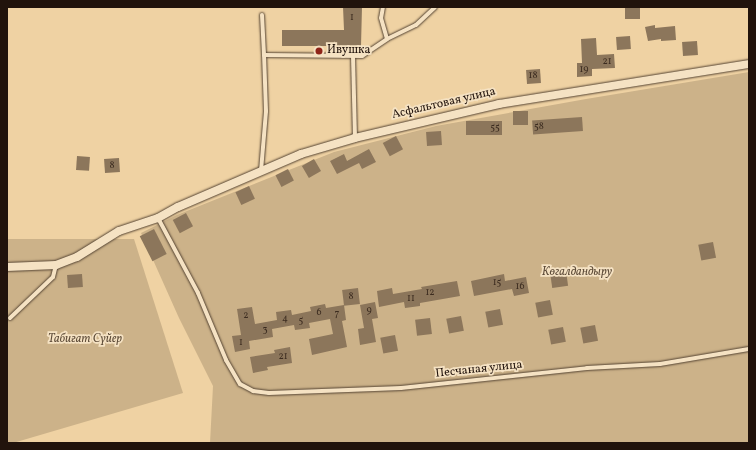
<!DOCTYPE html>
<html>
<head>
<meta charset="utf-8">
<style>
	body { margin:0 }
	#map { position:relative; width:756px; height:450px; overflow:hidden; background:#efd2a3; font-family:Vollkorn,serif }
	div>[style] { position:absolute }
	.green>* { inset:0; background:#ccb289 }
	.building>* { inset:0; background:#8c765b; transform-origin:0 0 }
	.roads { filter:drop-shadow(0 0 1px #544332) drop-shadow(0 0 1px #544332) }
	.service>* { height:4px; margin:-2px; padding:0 2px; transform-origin:2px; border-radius:2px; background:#f5e2c3 }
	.minor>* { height:8px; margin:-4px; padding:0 4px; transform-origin:4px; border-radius:4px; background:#f5e2c3 }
	.dots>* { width:11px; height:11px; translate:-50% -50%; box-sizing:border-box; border:2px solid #f5e2c3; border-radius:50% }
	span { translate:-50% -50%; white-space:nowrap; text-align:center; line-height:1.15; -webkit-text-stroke:3.5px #f5e2c3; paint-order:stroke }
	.number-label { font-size:10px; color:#3c2c20 }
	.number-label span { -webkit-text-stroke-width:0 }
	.poi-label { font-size:12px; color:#21130c }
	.left { translate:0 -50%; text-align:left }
	.street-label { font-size:12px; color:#21130c }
	.park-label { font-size:12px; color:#5d4b38; font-style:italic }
	.frame { position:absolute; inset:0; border:8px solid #21130c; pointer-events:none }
</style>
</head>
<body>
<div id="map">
	<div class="green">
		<i style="clip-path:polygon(749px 72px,749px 443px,210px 443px,213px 386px,179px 318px,141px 233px,177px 215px,334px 152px,436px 126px,586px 99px)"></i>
		<i style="clip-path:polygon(7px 239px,134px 239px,183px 393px,13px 443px,7px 443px)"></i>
	</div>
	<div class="building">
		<i style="clip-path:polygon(343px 7px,362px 7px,361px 46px,282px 46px,282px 30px,344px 30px)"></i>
		<i style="left:625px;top:7px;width:15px;height:12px"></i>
		<i style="clip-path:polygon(655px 25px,655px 28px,675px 26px,676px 40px,661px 41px,661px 39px,648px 41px,645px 27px)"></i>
		<i style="left:630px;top:36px;width:13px;height:14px;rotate:86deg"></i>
		<i style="clip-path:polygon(596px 38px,597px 55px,614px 54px,615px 68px,592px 69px,592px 76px,577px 77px,577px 63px,582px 63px,581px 39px)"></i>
		<i style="left:697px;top:41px;width:14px;height:15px;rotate:86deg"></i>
		<i style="left:540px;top:69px;width:14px;height:14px;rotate:86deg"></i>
		<i style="left:528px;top:111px;width:14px;height:15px;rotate:90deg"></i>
		<i style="left:582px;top:117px;width:14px;height:50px;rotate:86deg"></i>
		<i style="left:502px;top:121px;width:14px;height:36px;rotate:90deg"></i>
		<i style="left:441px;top:131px;width:14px;height:15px;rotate:86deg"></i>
		<i style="left:396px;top:136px;width:15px;height:15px;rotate:62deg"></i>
		<i style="clip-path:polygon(369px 149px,376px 162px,362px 169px,359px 163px,337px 174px,330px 161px,344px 154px,347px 161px)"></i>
		<i style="left:77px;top:156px;width:13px;height:14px;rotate:4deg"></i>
		<i style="left:119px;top:158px;width:14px;height:15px;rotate:86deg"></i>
		<i style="left:314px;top:159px;width:14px;height:14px;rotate:60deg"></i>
		<i style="left:288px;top:169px;width:13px;height:14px;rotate:63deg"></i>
		<i style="left:249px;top:186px;width:14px;height:15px;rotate:65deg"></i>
		<i style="left:186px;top:213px;width:15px;height:15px;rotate:62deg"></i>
		<i style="left:154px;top:229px;width:28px;height:16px;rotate:63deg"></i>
		<i style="left:713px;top:242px;width:16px;height:15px;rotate:79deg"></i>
		<i style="left:566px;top:271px;width:15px;height:16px;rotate:82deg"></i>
		<i style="left:82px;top:274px;width:13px;height:15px;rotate:86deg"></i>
		<i style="clip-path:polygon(504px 274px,505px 281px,526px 277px,529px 293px,514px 296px,512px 289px,474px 296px,471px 281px)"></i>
		<i style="clip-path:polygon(457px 281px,460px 296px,420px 303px,420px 306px,405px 308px,404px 302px,379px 307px,377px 291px,392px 288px,393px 294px,422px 289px,421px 287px)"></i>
		<i style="left:358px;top:288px;width:16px;height:16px;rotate:83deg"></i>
		<i style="left:550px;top:300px;width:15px;height:15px;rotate:79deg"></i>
		<i style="clip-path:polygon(375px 302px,378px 318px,372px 319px,376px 342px,360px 345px,358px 329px,364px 328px,360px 305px)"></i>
		<i style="clip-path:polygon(325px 304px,326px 308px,344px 305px,346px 320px,342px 321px,347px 347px,312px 355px,309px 339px,333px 334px,330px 319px,309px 323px,310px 328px,295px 330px,294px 325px,272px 329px,273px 337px,249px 341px,250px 349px,235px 352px,232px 336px,241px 335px,237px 309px,252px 307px,255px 324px,277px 320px,276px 312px,291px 310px,292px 315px,311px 311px,310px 307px)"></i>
		<i style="left:500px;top:309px;width:16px;height:15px;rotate:79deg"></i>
		<i style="left:461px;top:316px;width:15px;height:15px;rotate:79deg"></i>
		<i style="left:430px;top:318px;width:16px;height:15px;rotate:83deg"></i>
		<i style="left:595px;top:325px;width:16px;height:15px;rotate:79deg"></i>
		<i style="left:563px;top:327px;width:15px;height:15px;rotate:79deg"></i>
		<i style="left:395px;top:335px;width:16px;height:15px;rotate:79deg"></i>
		<i style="clip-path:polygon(290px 347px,292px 363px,267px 367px,268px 370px,253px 373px,250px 357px,275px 353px,274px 350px)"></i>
	</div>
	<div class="roads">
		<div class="service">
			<i style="left:383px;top:7px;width:11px;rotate:100deg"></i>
			<i style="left:381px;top:18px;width:22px;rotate:74deg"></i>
			<i style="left:262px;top:15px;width:40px;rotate:87.1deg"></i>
			<i style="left:353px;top:56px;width:82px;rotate:88.6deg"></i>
			<i style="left:261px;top:171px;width:60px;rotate:-85.2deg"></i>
			<i style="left:266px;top:111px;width:56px;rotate:-92deg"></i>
			<i style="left:264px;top:55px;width:98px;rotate:0.6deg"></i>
			<i style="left:362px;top:56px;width:30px;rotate:-34deg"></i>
			<i style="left:387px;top:39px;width:32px;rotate:-26deg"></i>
			<i style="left:416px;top:25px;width:26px;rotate:-43deg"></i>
			<i style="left:158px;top:218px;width:85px;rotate:61.9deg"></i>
			<i style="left:198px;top:293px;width:73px;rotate:67.3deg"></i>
			<i style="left:226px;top:360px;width:28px;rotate:60deg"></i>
			<i style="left:240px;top:384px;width:15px;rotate:28deg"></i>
			<i style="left:253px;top:391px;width:16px;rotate:7deg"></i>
			<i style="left:269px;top:393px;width:132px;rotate:-2.2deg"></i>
			<i style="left:401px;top:388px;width:187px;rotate:-6.1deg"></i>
			<i style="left:587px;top:368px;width:73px;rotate:-3.1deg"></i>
			<i style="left:660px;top:364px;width:90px;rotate:-9.6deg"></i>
			<i style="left:10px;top:318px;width:59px;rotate:-43.6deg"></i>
			<i style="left:53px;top:277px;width:12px;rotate:-76deg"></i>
		</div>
		<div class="minor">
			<i style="left:7px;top:267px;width:49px;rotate:-2.3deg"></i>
			<i style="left:56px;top:265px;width:22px;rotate:-21deg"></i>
			<i style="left:77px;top:257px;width:49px;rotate:-31.8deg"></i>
			<i style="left:119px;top:231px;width:41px;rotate:-18.4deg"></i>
			<i style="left:158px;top:218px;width:23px;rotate:-29deg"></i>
			<i style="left:178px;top:207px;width:134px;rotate:-23.3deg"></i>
			<i style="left:301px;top:154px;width:56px;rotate:-16.5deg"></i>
			<i style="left:355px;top:138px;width:148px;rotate:-13.3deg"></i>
			<i style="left:499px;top:104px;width:253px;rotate:-9.1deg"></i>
		</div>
	</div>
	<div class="dots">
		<i style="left:319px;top:51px;background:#8f2418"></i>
	</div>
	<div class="number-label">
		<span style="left:352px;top:18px">1</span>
		<span style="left:607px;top:62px">21</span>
		<span style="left:584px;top:70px">19</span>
		<span style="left:533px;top:76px">18</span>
		<span style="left:539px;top:127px">58</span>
		<span style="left:495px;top:128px">55</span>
		<span style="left:112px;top:166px">8</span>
		<span style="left:497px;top:283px">15</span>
		<span style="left:520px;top:287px">16</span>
		<span style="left:430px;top:293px">12</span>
		<span style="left:351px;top:297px">8</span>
		<span style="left:411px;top:299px">11</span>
		<span style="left:369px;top:311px">9</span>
		<span style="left:319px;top:313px">6</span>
		<span style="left:337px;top:314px">7</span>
		<span style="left:246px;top:316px">2</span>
		<span style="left:285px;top:319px">4</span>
		<span style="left:301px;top:321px">5</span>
		<span style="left:265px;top:330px">3</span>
		<span style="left:241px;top:343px">1</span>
		<span style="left:283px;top:357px">21</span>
	</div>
	<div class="poi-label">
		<span class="left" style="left:327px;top:51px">Ивушка</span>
	</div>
	<div class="street-label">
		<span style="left:444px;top:104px;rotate:-13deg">Асфальтовая улица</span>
		<span style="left:479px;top:370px;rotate:-6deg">Песчаная улица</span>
	</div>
	<div class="park-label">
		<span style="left:577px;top:273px">Көгалдандыру</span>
		<span style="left:85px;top:340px">Табиғат Сүйер</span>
	</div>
	<div class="frame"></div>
</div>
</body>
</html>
